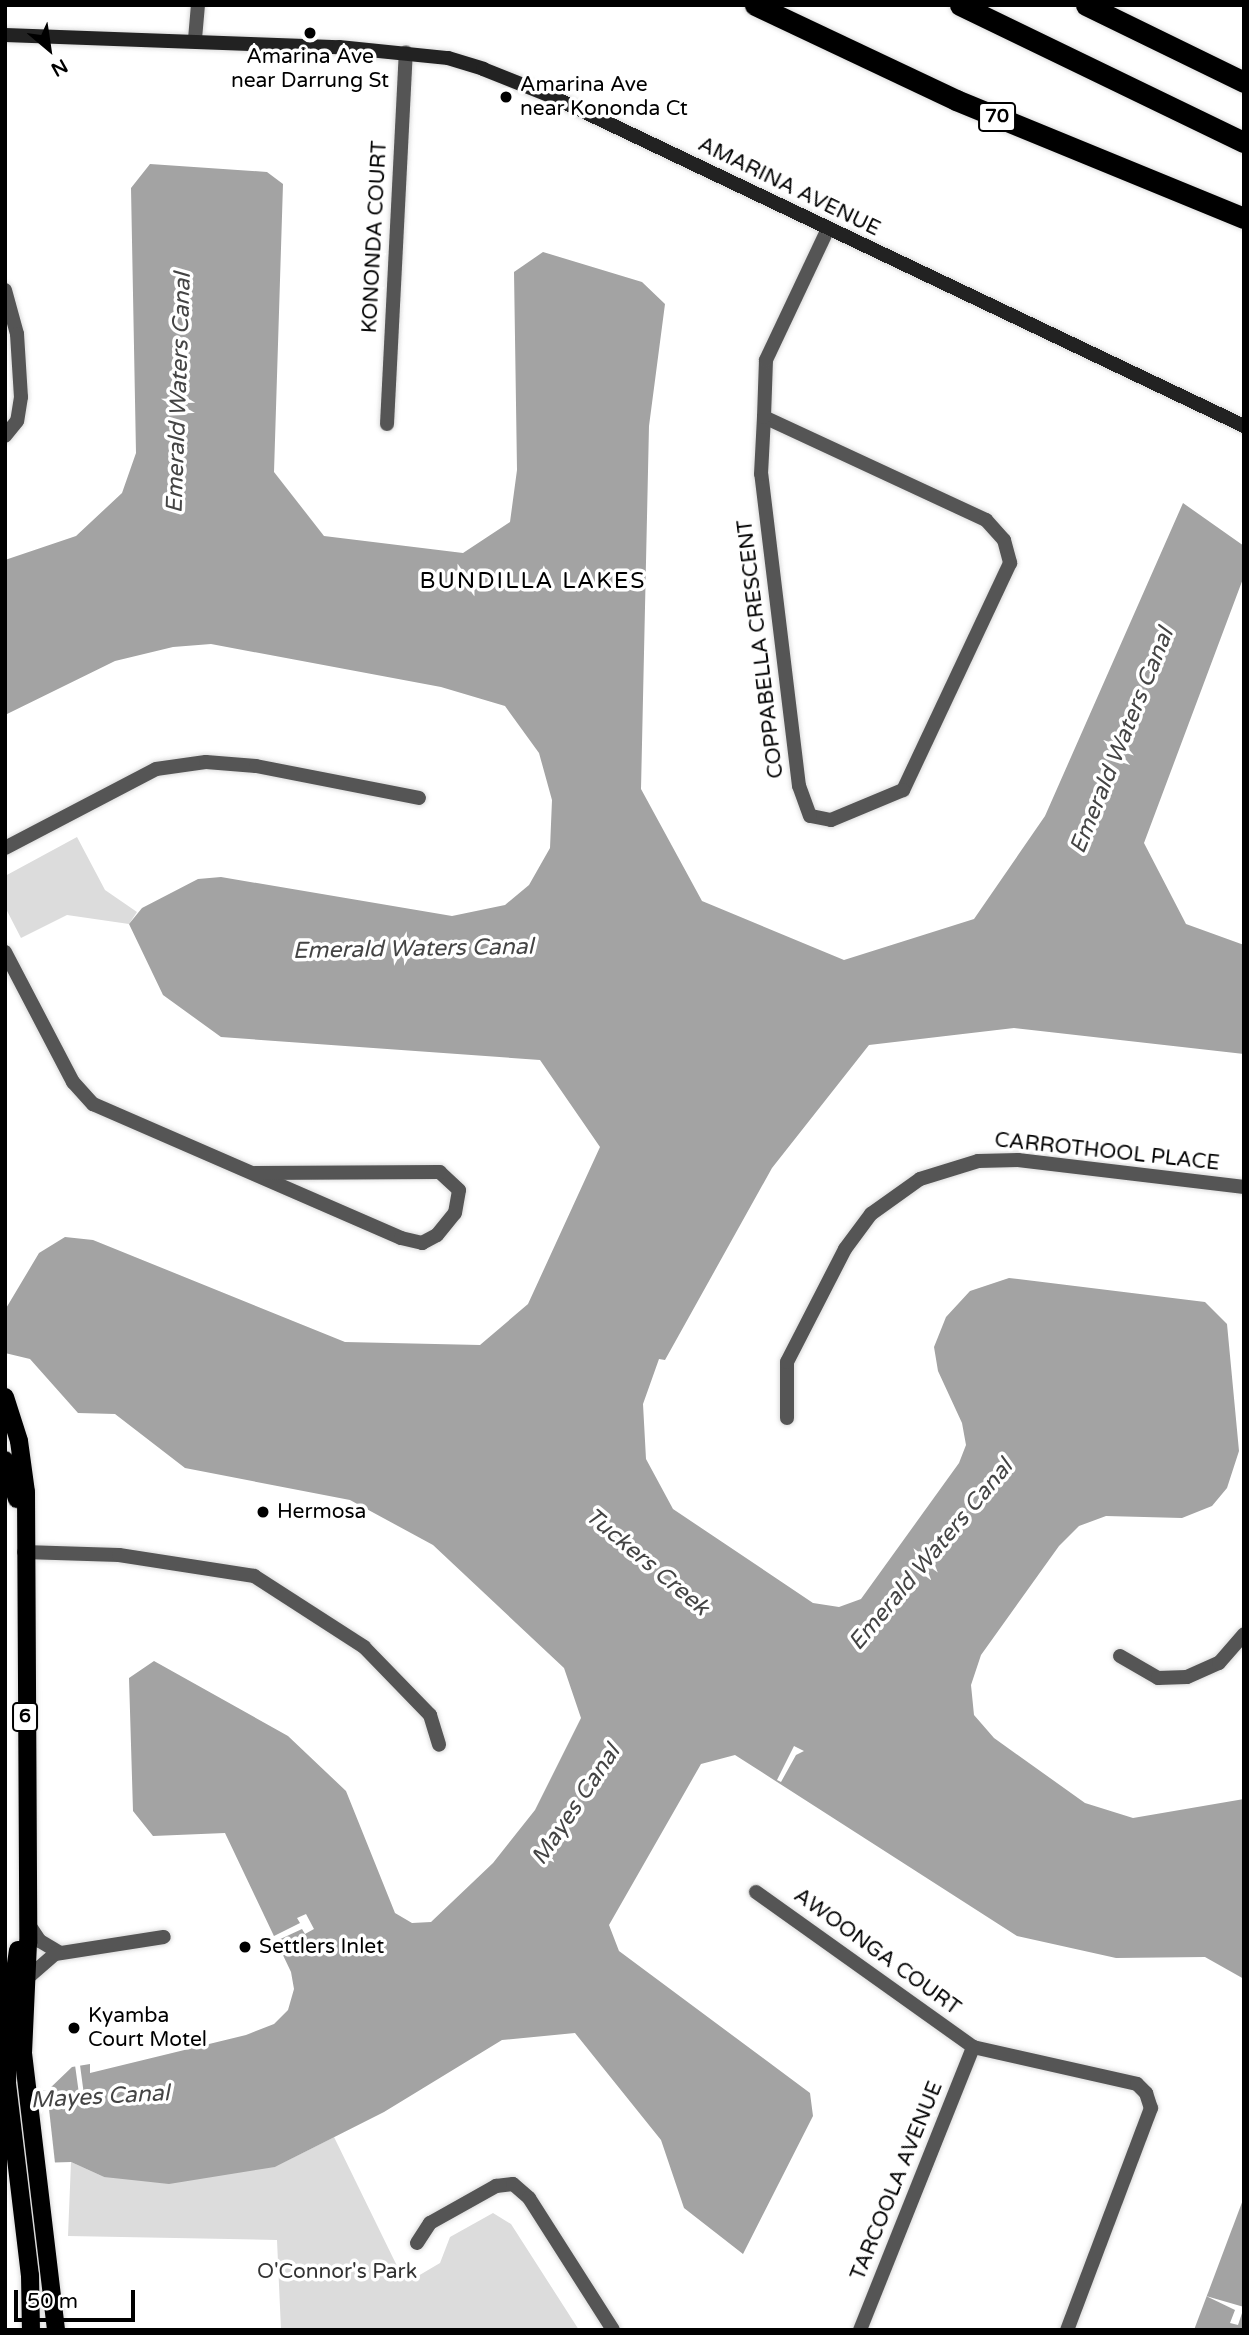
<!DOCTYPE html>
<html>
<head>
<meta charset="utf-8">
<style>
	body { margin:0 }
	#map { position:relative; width:1249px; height:2335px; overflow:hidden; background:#fff; font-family:"Varela Round",sans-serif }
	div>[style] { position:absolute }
	.green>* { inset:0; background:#dcdcdc }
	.water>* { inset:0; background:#a3a3a3 }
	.pier>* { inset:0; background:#fff }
	.roads { filter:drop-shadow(0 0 2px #dbdbdb) drop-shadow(0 0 2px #dbdbdb) }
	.street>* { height:14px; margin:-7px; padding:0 7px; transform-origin:7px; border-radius:7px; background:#555 }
	.secondary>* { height:14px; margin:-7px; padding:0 7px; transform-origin:7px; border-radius:7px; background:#222 }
	.primary>* { height:18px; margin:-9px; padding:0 9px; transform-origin:9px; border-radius:9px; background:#000 }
	.highway>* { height:21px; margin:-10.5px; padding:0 10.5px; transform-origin:10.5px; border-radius:10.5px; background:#000 }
	.dots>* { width:19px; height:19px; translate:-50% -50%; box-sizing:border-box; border:4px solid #fff; border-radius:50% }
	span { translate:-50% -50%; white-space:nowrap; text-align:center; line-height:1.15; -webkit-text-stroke:7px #fff; paint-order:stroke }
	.shield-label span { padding:2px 5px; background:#fff; border:2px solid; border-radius:5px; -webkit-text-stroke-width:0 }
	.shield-label { font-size:19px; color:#000; font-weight:700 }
	.poi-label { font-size:21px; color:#000 }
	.left { translate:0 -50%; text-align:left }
	.street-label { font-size:21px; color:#000 }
	.park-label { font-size:21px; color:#333 }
	.water-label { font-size:23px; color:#444; font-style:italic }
	.neighbourhood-label { font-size:23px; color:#000; letter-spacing:2px }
	.frame { position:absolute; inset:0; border:7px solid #000; pointer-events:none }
	.north { position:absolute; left:14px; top:14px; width:70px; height:70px; -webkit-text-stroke:5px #fff; paint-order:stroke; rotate:151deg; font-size:19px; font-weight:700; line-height:28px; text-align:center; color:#000 }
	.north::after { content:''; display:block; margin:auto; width:24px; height:32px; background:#000; clip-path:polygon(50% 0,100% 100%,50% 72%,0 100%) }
	.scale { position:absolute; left:14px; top:2290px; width:121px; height:32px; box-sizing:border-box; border:4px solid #000; border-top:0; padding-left:9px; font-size:21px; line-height:24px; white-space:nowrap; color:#000; -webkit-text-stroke:5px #fff; paint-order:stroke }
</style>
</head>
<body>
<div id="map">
	<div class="green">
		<i style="clip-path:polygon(77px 837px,105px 890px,137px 912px,129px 924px,67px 915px,21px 938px,5px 907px,5px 876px)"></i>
		<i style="clip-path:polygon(334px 2137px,398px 2268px,418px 2276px,440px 2263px,450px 2237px,493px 2213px,511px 2224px,579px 2330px,281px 2330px,277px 2240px,68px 2236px,71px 2162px,104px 2177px,275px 2167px)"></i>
	</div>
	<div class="water">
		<i style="clip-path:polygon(150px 164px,267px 172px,283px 184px,274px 472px,324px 536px,463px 553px,510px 522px,517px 470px,514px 272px,543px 252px,642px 282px,665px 304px,649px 426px,641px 789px,702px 901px,844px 960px,974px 919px,1045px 816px,1183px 503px,1244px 546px,1244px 576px,1144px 843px,1186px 924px,1244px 945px,1244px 1054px,1014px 1028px,869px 1045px,772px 1168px,665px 1360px,659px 1359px,643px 1404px,646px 1459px,673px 1509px,813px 1603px,839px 1607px,861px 1599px,959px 1463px,966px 1445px,962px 1423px,938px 1371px,934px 1347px,946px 1317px,970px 1291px,1009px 1278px,1205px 1302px,1227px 1324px,1239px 1451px,1227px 1488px,1212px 1506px,1182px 1518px,1106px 1516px,1079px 1526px,1059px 1546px,981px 1655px,971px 1685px,974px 1715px,994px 1738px,1085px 1803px,1133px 1818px,1244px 1799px,1244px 1979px,1205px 1957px,1116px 1958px,1017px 1936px,735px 1755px,701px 1764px,609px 1925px,619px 1951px,810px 2093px,813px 2116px,743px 2254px,684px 2208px,661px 2140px,575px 2033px,502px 2040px,384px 2112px,275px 2167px,169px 2184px,104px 2177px,71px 2162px,5px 2164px,5px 2087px,47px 2091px,72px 2067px,90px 2064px,90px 2073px,246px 2035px,274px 2024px,288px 2010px,294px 1989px,291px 1972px,225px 1833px,153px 1836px,133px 1811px,129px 1678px,154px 1661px,288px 1736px,346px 1791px,395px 1913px,412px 1923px,431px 1922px,493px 1863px,535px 1810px,581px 1718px,564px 1668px,433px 1545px,350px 1500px,185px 1468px,115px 1414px,78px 1413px,30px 1359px,5px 1353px,5px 1310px,39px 1253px,65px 1237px,93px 1240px,345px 1342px,480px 1345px,528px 1304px,600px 1147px,540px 1060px,221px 1037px,163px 995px,129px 924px,142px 908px,198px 879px,221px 877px,452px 916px,505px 905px,529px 885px,550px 848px,552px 800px,539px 753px,505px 706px,441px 687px,211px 644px,173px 647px,115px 661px,5px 715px,5px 560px,76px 536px,122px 493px,136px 453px,131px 188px)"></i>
		<i style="clip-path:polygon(1244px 2197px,1244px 2330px,1194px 2330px)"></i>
	</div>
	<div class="pier">
		<i style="clip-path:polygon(794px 1746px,804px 1751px,796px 1755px,781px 1782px,777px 1780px)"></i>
		<i style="clip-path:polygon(306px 1914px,314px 1929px,305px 1934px,302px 1929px,274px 1942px,272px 1937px,300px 1923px,297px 1918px)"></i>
		<i style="clip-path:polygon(75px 2065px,80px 2065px,84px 2095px,89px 2095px,90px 2101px,75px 2103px,74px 2095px,79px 2094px)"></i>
		<i style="clip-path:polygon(5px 2087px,47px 2091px,55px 2163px,5px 2164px)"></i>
		<i style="clip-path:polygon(1206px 2296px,1244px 2307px,1238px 2325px,1230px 2323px,1235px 2310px)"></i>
	</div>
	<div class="roads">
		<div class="street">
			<i style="left:195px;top:39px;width:34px;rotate:-85deg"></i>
			<i style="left:5px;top:290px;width:46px;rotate:74.7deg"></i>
			<i style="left:17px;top:334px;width:63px;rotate:86.4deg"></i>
			<i style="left:21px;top:397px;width:24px;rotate:99deg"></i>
			<i style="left:17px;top:421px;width:19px;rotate:129deg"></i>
			<i style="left:764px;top:417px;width:245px;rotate:24.9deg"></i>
			<i style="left:986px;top:520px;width:27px;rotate:48deg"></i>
			<i style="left:1004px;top:540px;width:24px;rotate:75deg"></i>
			<i style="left:1010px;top:563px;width:251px;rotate:115.2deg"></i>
			<i style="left:903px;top:790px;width:78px;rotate:157.4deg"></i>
			<i style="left:831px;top:820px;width:21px;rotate:-169deg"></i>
			<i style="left:810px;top:816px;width:32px;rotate:-110deg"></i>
			<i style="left:799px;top:786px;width:314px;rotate:-96.9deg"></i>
			<i style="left:761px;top:474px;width:57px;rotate:-87deg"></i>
			<i style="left:764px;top:417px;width:57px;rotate:-88deg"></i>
			<i style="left:766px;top:360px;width:145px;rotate:-64.7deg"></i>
			<i style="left:387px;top:424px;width:372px;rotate:-87.1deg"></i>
			<i style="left:5px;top:848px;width:170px;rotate:-27.6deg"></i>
			<i style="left:156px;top:769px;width:50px;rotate:-8deg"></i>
			<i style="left:206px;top:762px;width:50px;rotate:4.6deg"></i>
			<i style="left:256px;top:766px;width:166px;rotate:11.1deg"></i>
			<i style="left:5px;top:952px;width:147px;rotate:62.4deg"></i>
			<i style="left:73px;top:1082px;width:30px;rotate:48deg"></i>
			<i style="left:93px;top:1104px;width:336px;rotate:23.5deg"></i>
			<i style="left:401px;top:1238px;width:22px;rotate:13deg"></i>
			<i style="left:422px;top:1243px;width:17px;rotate:-28deg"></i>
			<i style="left:437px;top:1235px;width:28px;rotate:-51deg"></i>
			<i style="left:455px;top:1213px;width:23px;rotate:-80deg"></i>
			<i style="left:459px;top:1190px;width:26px;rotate:-137deg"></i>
			<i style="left:440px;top:1172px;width:185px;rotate:179.7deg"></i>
			<i style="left:787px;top:1418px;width:56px;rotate:-90deg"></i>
			<i style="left:787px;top:1362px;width:127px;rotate:-62.8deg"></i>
			<i style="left:845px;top:1249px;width:44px;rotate:-53.4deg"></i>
			<i style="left:871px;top:1214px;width:60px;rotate:-35.5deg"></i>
			<i style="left:920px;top:1179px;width:61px;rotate:-17.2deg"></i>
			<i style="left:978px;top:1161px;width:40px;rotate:-1.4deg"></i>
			<i style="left:1018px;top:1160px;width:228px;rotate:6.8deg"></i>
			<i style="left:24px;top:1552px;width:95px;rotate:1.8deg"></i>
			<i style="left:119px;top:1555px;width:137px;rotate:8.8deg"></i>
			<i style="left:254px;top:1576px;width:131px;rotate:32.8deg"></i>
			<i style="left:364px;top:1647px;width:95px;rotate:45.9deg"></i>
			<i style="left:430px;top:1715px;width:31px;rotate:73deg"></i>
			<i style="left:1120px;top:1656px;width:44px;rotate:30.1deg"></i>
			<i style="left:1158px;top:1678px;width:29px;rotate:-2deg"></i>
			<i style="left:1187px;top:1677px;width:35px;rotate:-24deg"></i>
			<i style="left:1219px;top:1663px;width:38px;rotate:-49deg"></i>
			<i style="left:756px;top:1892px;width:267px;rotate:35.5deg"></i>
			<i style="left:973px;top:2047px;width:168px;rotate:12.7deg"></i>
			<i style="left:1137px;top:2084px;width:13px;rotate:45deg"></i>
			<i style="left:1146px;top:2093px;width:16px;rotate:72deg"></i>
			<i style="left:1151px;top:2108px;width:237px;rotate:110.7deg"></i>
			<i style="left:27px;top:1922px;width:23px;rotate:56deg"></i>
			<i style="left:40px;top:1941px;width:23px;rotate:31deg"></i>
			<i style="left:25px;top:1980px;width:40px;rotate:-41deg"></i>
			<i style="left:55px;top:1954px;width:110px;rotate:-8.9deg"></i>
			<i style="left:417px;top:2243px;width:24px;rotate:-57deg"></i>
			<i style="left:430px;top:2223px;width:76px;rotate:-29.3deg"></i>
			<i style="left:496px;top:2186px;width:17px;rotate:-7deg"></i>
			<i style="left:513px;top:2184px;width:21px;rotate:41deg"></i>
			<i style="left:529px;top:2198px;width:156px;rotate:57.5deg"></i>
			<i style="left:860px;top:2330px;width:305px;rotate:-68.2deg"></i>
		</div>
		<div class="secondary">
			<i style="left:5px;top:35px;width:334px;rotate:2.1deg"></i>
			<i style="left:339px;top:47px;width:110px;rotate:5.8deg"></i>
			<i style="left:448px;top:58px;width:37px;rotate:17deg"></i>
			<i style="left:483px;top:69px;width:73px;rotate:21.7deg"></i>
			<i style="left:551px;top:96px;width:768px;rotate:25.46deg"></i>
		</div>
		<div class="primary">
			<i style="left:5px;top:1397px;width:46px;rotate:72.3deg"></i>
			<i style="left:19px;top:1441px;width:51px;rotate:82.2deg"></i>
			<i style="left:26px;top:1492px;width:451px;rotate:89.7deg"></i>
			<i style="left:28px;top:1943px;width:110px;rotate:92.6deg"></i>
			<i style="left:23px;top:2053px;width:279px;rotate:83.2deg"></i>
			<i style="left:5px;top:1460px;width:41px;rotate:72.9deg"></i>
			<i style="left:18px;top:1950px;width:63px;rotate:98.3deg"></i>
			<i style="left:9px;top:2012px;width:71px;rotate:91.6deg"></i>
			<i style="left:7px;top:2083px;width:193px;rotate:83.2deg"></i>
			<i style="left:30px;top:2275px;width:55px;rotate:89deg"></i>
		</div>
		<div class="highway">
			<i style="left:755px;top:5px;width:222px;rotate:25.3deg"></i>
			<i style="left:956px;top:100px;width:311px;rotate:22.3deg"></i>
			<i style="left:960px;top:5px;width:315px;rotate:25.8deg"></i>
			<i style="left:1086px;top:5px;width:176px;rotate:26deg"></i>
		</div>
	</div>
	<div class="dots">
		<i style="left:310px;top:33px;background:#000"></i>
		<i style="left:506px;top:97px;background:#000"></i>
		<i style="left:263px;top:1512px;background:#000"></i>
		<i style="left:245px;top:1947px;background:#000"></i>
		<i style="left:74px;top:2028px;background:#000"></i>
	</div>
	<div class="shield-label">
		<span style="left:997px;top:117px">70</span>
		<span style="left:25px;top:1717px">6</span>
	</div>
	<div class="poi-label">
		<span style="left:310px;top:69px">Amarina Ave<br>near Darrung St</span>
		<span class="left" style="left:520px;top:97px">Amarina Ave<br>near Kononda Ct</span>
		<span class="left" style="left:277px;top:1512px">Hermosa</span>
		<span class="left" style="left:259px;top:1947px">Settlers Inlet</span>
		<span class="left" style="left:88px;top:2028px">Kyamba<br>Court Motel</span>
	</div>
	<div class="street-label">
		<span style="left:789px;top:187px;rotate:26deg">AMARINA AVENUE</span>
		<span style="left:375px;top:237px;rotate:-87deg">KONONDA COURT</span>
		<span style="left:761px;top:649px;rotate:-97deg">COPPABELLA CRESCENT</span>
		<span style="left:1107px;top:1152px;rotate:6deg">CARROTHOOL PLACE</span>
		<span style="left:877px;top:1952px;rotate:36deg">AWOONGA COURT</span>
		<span style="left:897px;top:2181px;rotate:-68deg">TARCOOLA AVENUE</span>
	</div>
	<div class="park-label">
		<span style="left:337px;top:2272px">O'Connor's Park</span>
	</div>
	<div class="water-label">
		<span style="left:179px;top:393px;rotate:-88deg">Emerald Waters Canal</span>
		<span style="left:1122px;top:741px;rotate:-68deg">Emerald Waters Canal</span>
		<span style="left:413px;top:949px;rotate:-1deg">Emerald Waters Canal</span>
		<span style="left:931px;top:1555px;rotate:-50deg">Emerald Waters Canal</span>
		<span style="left:647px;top:1562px;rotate:40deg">Tuckers Creek</span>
		<span style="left:576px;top:1805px;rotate:-56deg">Mayes Canal</span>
		<span style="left:100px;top:2097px;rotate:-3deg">Mayes Canal</span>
	</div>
	<div class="neighbourhood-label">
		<span style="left:533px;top:581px">BUNDILLA LAKES</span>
	</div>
	<div class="frame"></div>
	<div class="north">N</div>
	<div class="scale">50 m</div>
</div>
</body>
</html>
